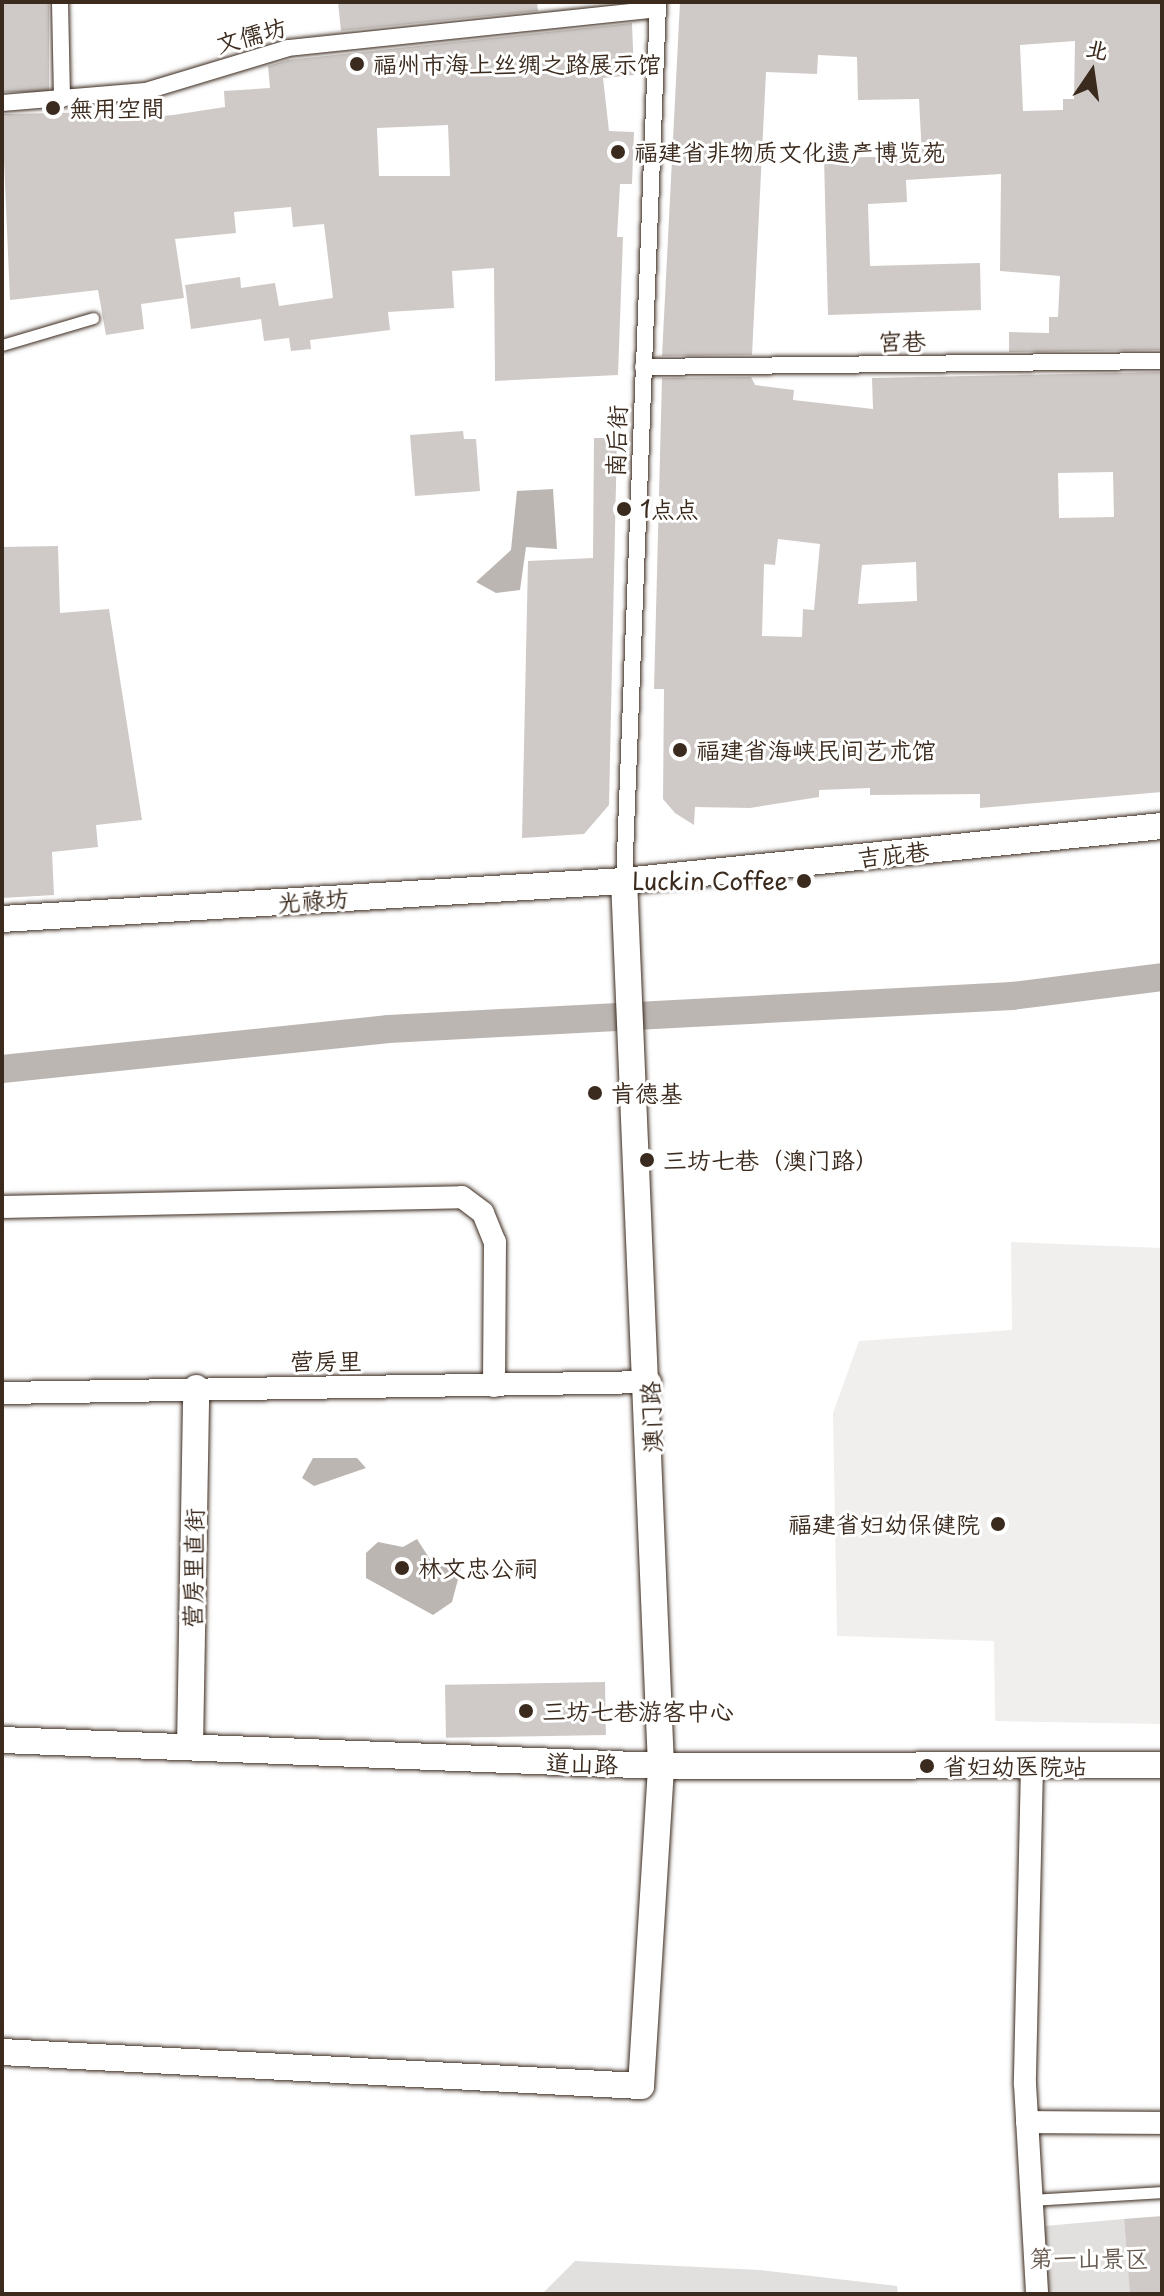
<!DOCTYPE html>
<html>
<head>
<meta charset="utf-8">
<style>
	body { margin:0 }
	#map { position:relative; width:1164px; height:2296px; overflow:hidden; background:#fff; font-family:"Playpen Sans","LXGW WenKai TC",sans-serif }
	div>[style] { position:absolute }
	.built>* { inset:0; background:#f1efee }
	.green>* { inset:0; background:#e2e0de; transform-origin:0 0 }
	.water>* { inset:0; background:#bcb6b3 }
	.canal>* { height:28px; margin:-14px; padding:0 14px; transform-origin:14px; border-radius:14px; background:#bcb6b3 }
	.building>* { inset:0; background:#cfcac7; transform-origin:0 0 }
	.roads { filter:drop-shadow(0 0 2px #3b2a1e) drop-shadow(0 0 2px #3b2a1e) }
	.service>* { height:11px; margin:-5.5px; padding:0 5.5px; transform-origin:5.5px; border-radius:5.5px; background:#fff }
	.pedestrian>* { height:16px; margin:-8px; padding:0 8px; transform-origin:8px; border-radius:8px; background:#fff }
	.minor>* { height:22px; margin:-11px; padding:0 11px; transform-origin:11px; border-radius:11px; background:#fff }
	.tertiary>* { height:26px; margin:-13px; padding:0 13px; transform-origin:13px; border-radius:13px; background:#fff }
	.dots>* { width:22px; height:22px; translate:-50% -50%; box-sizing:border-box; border:4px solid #fff; border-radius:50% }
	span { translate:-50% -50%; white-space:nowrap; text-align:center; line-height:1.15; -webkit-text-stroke:6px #fff; paint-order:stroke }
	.street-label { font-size:24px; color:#3b2a1e }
	.poi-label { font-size:24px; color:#3b2a1e }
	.left { translate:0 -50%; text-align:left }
	.right { translate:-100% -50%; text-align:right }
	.park-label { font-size:24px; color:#65584e }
	.frame { position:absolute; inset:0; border:4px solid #3b2a1e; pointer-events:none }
	.north { position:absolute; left:1052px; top:32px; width:80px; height:80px; -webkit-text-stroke:6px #fff; paint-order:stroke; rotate:13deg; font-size:22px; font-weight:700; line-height:32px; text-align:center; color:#3b2a1e }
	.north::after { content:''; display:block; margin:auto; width:28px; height:36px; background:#3b2a1e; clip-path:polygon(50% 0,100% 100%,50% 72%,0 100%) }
</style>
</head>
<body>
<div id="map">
	<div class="built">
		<i style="clip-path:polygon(1011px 1242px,1162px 1248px,1162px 1724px,995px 1721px,994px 1641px,837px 1636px,833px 1413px,859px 1341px,1012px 1330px)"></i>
	</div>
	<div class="green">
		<i style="left:1124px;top:2219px;width:75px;height:91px;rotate:85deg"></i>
		<i style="clip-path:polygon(575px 2261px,760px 2270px,897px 2286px,898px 2294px,542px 2294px)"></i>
	</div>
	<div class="water">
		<i style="clip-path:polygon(553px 489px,557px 549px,526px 547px,520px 590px,496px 593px,476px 582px,511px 550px,517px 491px)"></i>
		<i style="clip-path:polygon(313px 1458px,357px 1458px,366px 1468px,314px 1486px,302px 1478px)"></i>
		<i style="clip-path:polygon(417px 1539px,433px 1564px,461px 1568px,452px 1602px,433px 1615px,366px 1578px,366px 1553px,378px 1542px,403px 1547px)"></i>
	</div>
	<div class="canal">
		<i style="left:2px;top:1069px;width:389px;rotate:-5.9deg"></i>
		<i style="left:389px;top:1029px;width:624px;rotate:-3.03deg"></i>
		<i style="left:1012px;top:996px;width:151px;rotate:-7.2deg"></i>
	</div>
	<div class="building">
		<i style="left:2px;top:2px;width:47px;height:90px"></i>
		<i style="clip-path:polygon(338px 2px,537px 2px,538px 11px,341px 31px)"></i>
		<i style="clip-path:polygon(evenodd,680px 2px,1162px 2px,1162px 350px,1009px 352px,1009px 332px,1049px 333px,1049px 317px,1058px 317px,1060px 276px,1000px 271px,1001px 174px,906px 180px,907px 202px,868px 204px,870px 266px,980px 263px,981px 310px,828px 315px,824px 158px,922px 156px,919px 99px,858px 100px,857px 57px,818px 55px,817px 74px,766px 72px,752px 355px,662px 356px,680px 2px,1075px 41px,1074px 99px,1063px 99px,1063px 110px,1023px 111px,1020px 45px,1075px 41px)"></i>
		<i style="clip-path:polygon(evenodd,632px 23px,634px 75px,603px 78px,609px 131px,634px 132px,632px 184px,620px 184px,617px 237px,623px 237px,618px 375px,495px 381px,494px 268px,452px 271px,454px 308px,388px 312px,390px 330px,310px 340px,311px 349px,291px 351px,289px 338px,264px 341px,261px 319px,191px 329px,185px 285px,240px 277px,241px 288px,275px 283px,279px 306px,333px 298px,324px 224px,293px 227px,291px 207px,234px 212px,236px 233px,175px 239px,184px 298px,141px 304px,144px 329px,106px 335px,98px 290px,10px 300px,2px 114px,109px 112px,110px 121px,173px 115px,225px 107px,224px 91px,270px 88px,268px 66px,288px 60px,632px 23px,448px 125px,450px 176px,379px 176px,377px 128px,448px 125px)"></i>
		<i style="clip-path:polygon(evenodd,1162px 372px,1162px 792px,980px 808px,980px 794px,870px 795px,870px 788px,819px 790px,819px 797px,750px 808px,695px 807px,694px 825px,675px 813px,663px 799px,664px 689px,654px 689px,662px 378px,751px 377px,755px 385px,794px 390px,793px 400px,873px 409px,872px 378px,1162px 372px,1113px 472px,1114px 517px,1059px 518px,1058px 473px,1113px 472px,1162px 372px,778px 539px,820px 544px,814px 610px,803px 609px,802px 637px,762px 636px,764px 564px,775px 565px,778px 539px,1162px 372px,916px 562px,917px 601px,858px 604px,862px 565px,916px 562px)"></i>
		<i style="clip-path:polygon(463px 431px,464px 439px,476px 439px,480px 491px,415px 496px,410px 435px)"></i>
		<i style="clip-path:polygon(594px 438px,617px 438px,609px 805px,584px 834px,522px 838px,528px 561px,593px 558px)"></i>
		<i style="clip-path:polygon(58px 546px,60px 613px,109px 609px,142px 820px,96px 825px,98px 847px,52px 852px,54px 895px,2px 898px,2px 547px)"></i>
		<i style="left:605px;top:1682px;width:53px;height:160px;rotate:89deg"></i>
		<i style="clip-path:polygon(1162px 2216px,1162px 2294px,1130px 2294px,1124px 2219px)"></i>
	</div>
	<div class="roads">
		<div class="service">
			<i style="left:2px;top:345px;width:95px;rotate:-16.5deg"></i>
			<i style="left:1032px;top:2200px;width:130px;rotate:-3.5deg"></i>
		</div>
		<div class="pedestrian">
			<i style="left:60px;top:2px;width:97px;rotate:88.8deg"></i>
			<i style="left:2px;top:103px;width:144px;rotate:-4.8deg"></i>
			<i style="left:146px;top:91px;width:148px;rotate:-16.8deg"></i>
			<i style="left:288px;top:48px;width:372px;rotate:-6deg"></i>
			<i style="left:643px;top:367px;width:519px;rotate:-0.66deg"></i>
			<i style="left:624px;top:881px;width:880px;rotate:-87.78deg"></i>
		</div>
		<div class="minor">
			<i style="left:2px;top:1207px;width:460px;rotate:-1.2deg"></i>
			<i style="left:462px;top:1197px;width:26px;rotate:37deg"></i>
			<i style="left:483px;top:1213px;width:31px;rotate:68deg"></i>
			<i style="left:495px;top:1242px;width:144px;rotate:90.4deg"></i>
			<i style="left:2px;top:1393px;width:648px;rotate:-0.97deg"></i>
			<i style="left:1032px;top:1766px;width:318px;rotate:91.3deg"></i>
			<i style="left:1025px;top:2084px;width:210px;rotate:86.7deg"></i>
			<i style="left:1027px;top:2122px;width:135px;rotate:0.4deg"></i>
		</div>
		<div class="tertiary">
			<i style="left:2px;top:919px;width:623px;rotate:-3.5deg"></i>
			<i style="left:624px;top:881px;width:541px;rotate:-5.84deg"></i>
			<i style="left:2px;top:1740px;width:660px;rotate:2.26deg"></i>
			<i style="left:661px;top:1766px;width:501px;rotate:-0.11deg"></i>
			<i style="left:190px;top:1747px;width:359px;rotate:-89deg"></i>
			<i style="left:2px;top:2052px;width:640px;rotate:3.05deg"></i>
			<i style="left:641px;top:2086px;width:321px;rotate:-86.4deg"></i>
			<i style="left:661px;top:1766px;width:886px;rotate:-92.39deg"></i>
		</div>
	</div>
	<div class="dots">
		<i style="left:357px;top:64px;background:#3b2a1e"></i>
		<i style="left:53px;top:108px;background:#3b2a1e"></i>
		<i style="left:618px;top:152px;background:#3b2a1e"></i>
		<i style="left:624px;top:509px;background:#3b2a1e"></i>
		<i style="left:680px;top:750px;background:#3b2a1e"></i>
		<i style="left:804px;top:881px;background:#3b2a1e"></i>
		<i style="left:595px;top:1093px;background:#3b2a1e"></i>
		<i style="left:647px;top:1160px;background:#3b2a1e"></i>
		<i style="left:998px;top:1524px;background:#3b2a1e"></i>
		<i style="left:402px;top:1568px;background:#3b2a1e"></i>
		<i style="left:526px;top:1711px;background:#3b2a1e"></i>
		<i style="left:927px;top:1766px;background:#3b2a1e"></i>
	</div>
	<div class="street-label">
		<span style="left:251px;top:35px;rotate:-15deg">文儒坊</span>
		<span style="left:902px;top:341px;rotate:-1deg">宫巷</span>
		<span style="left:616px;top:441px;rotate:-88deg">南后街</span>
		<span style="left:893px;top:854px;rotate:-6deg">吉庇巷</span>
		<span style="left:313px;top:900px;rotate:-4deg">光禄坊</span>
		<span style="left:326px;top:1361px">营房里</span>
		<span style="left:651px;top:1417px;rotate:-92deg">澳门路</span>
		<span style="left:193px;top:1568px;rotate:-89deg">营房里直街</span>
		<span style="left:582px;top:1763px;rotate:2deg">道山路</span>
	</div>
	<div class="poi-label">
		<span class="left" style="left:373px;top:64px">福州市海上丝绸之路展示馆</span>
		<span class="left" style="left:69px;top:108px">無用空間</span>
		<span class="left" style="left:634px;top:152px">福建省非物质文化遗产博览苑</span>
		<span class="left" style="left:640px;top:509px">1点点</span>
		<span class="left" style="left:696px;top:750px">福建省海峡民间艺术馆</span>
		<span class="right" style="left:788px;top:881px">Luckin Coffee</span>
		<span class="left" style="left:611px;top:1093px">肯德基</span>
		<span class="left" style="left:663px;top:1160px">三坊七巷（澳门路）</span>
		<span class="right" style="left:980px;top:1524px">福建省妇幼保健院</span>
		<span class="left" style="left:418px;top:1568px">林文忠公祠</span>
		<span class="left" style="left:542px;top:1711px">三坊七巷游客中心</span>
		<span class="left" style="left:943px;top:1766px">省妇幼医院站</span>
	</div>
	<div class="park-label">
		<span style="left:1089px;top:2258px">第一山景区</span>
	</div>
	<div class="frame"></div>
	<div class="north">北</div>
</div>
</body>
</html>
